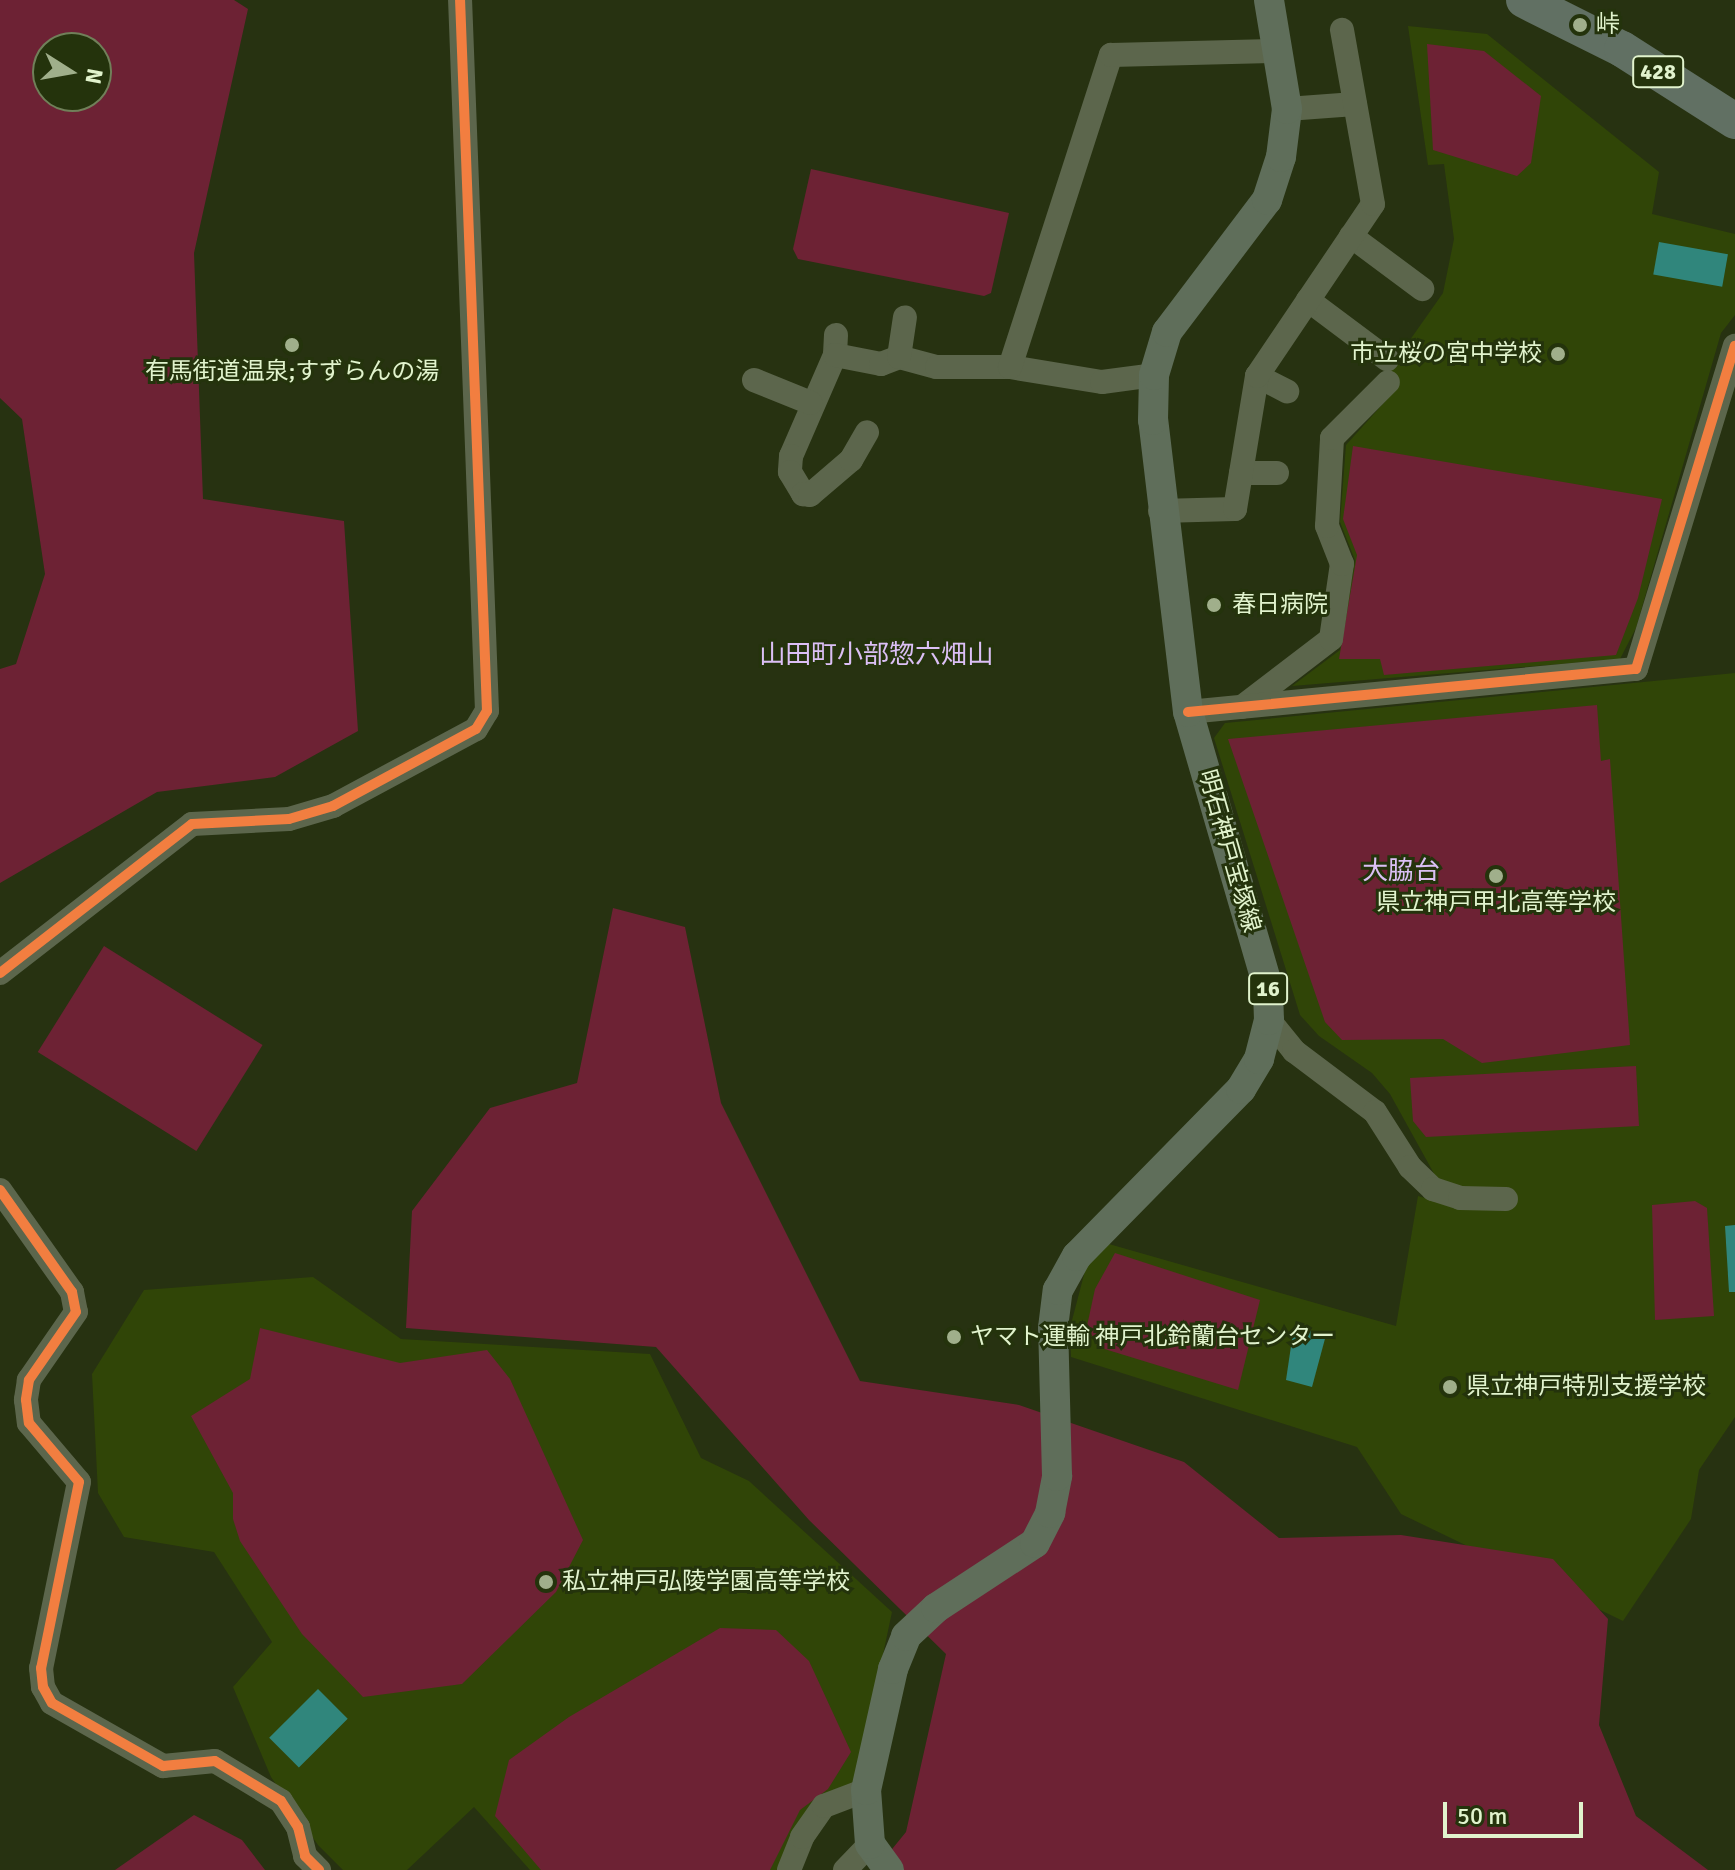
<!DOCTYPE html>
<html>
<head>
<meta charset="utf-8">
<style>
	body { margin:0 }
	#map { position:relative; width:1735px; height:1870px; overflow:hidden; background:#273211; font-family:Signika,"Noto Sans JP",sans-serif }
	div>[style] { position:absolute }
	.built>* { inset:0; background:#304507 }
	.green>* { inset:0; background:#6d2234; transform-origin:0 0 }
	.water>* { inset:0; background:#30867c; transform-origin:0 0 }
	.minor>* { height:24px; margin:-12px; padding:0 12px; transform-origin:12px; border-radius:12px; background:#5c664c }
	.major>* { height:30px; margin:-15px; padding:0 15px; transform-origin:15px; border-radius:15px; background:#5f6e5a }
	.highway>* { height:36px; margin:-18px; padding:0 18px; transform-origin:18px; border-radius:18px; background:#617063 }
	.cycleway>* { height:10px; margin:-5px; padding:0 5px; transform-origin:5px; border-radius:5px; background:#f27e40 }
	.dots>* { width:22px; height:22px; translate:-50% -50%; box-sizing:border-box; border:4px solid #24330c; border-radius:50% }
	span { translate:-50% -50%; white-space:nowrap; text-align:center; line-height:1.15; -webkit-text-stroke:6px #24330c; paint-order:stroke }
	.shield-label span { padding:2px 6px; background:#24330c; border:2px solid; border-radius:6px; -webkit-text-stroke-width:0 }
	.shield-label { font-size:22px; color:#e1f3cd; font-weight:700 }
	.poi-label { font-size:24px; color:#e1f3cd }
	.left { translate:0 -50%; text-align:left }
	.right { translate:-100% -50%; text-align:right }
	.street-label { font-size:24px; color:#e1f3cd }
	.neighbourhood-label { font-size:26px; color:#dbbff5 }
	.north { position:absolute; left:32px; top:32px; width:80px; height:80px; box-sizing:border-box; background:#24330c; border:2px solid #708059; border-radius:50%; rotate:101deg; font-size:22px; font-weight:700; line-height:32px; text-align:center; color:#e1f3cd }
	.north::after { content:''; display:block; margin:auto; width:28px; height:36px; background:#a0af8b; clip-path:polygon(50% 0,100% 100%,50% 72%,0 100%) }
	.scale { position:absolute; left:1443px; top:1802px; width:140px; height:36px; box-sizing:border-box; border:4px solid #e1f3cd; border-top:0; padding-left:10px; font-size:24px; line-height:28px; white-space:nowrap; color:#e1f3cd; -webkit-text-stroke:6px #24330c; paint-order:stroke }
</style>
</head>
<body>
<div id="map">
	<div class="built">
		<i style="clip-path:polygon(1408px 26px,1487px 34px,1659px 172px,1652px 214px,1735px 234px,1735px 315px,1721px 333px,1636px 628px,1620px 659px,1292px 686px,1340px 650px,1355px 560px,1340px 522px,1346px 445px,1399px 386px,1386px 374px,1443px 293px,1454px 239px,1444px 164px,1428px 165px)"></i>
		<i style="clip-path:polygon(1735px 673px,1735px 1417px,1699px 1470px,1691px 1519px,1623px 1621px,1401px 1514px,1357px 1447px,1071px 1357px,1070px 1328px,1086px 1267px,1109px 1244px,1396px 1326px,1418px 1196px,1452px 1206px,1509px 1210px,1508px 1189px,1459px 1188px,1437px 1179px,1390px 1094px,1372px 1073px,1319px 1036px,1300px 1015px,1214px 738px,1225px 723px)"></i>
		<i style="clip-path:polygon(313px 1277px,401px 1339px,650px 1354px,701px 1458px,749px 1481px,892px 1612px,856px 1781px,779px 1870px,530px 1870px,474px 1807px,407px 1870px,343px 1870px,318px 1845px,271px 1777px,233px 1687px,272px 1642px,214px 1552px,124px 1537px,98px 1493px,92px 1374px,144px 1290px)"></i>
	</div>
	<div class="green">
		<i style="clip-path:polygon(evenodd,0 0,234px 0,248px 9px,194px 253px,203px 499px,344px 521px,358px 731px,275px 777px,157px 792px,0 883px,0 669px,16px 664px,45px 574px,22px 419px,0 398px,0 0,48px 48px,96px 48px,96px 96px,48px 96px,48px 48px)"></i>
		<i style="clip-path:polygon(1427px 44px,1484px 51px,1541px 96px,1531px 163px,1517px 176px,1433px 150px)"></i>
		<i style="clip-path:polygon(811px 169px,1009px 213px,991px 293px,984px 296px,798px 259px,793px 249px)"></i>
		<i style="clip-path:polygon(1353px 446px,1662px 499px,1638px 598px,1616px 655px,1384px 675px,1380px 659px,1339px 659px,1357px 555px,1343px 519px)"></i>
		<i style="clip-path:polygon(1597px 705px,1601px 761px,1610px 759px,1630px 1045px,1482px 1063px,1443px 1039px,1342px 1040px,1325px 1022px,1228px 739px)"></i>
		<i style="clip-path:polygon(613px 908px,685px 927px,721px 1103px,860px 1381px,1019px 1405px,1184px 1462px,1279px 1538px,1401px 1535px,1553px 1559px,1608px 1619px,1599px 1725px,1636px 1816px,1708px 1870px,875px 1870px,906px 1832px,946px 1654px,809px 1520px,656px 1347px,406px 1328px,412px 1211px,490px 1108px,577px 1083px)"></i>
		<i style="left:104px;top:946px;width:187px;height:125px;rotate:32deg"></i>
		<i style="clip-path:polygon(1636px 1066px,1639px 1126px,1426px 1137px,1413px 1121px,1410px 1078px)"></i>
		<i style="clip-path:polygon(1695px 1201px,1707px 1208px,1714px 1316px,1655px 1320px,1652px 1205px)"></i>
		<i style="clip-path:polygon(1115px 1253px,1260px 1300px,1238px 1390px,1098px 1347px,1087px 1326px,1095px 1289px)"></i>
		<i style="clip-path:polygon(260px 1328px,400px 1363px,487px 1350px,510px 1379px,583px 1540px,556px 1592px,462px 1684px,363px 1697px,302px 1634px,240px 1541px,233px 1519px,233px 1493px,191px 1416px,250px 1379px)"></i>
		<i style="clip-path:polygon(720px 1628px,776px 1630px,809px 1661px,851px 1752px,828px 1789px,800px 1810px,770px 1870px,541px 1870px,495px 1816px,509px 1760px,569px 1717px)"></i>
		<i style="clip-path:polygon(194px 1815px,242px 1840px,265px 1870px,115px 1870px)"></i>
	</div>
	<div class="water">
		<i style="left:1659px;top:242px;width:70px;height:33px;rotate:10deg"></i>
		<i style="clip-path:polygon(1735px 1225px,1735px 1292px,1729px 1292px,1725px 1226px)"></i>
		<i style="clip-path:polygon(1294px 1326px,1326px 1335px,1312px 1387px,1286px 1380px)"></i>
		<i style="left:318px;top:1689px;width:42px;height:69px;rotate:45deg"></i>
	</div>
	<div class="minor">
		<i style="left:1287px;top:109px;width:68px;rotate:-4.2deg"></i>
		<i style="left:1351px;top:236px;width:89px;rotate:36.7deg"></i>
		<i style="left:1308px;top:300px;width:99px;rotate:36.8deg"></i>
		<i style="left:836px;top:335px;width:20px;rotate:93deg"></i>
		<i style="left:835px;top:355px;width:110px;rotate:113.5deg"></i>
		<i style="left:791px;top:456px;width:16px;rotate:94deg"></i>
		<i style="left:790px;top:472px;width:26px;rotate:59deg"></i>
		<i style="left:803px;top:494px;width:7px;rotate:8deg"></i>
		<i style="left:810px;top:495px;width:54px;rotate:-40.5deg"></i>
		<i style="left:851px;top:460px;width:32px;rotate:-60deg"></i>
		<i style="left:835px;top:355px;width:47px;rotate:11.1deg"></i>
		<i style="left:881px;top:364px;width:19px;rotate:-21deg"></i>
		<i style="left:899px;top:357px;width:39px;rotate:15deg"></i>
		<i style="left:937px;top:367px;width:73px"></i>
		<i style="left:1010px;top:367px;width:93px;rotate:9.3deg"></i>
		<i style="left:1102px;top:382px;width:52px;rotate:-7.7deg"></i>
		<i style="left:899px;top:357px;width:40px;rotate:-81.5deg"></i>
		<i style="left:1010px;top:367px;width:328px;rotate:-72.1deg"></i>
		<i style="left:1111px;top:55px;width:166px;rotate:-1.4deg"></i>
		<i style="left:1257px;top:376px;width:34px;rotate:27deg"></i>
		<i style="left:754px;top:380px;width:61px;rotate:22deg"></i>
		<i style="left:1241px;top:473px;width:36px"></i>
		<i style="left:1160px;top:511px;width:75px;rotate:-1.5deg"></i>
		<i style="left:1235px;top:509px;width:135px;rotate:-80.6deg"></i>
		<i style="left:1257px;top:376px;width:207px;rotate:-56deg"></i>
		<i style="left:1373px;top:204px;width:177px;rotate:-100.1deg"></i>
		<i style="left:1242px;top:707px;width:112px;rotate:-37.4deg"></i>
		<i style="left:1331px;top:639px;width:76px;rotate:-81.7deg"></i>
		<i style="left:1342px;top:564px;width:41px;rotate:-111.5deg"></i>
		<i style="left:1327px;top:526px;width:88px;rotate:-86.7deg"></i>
		<i style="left:1332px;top:438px;width:79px;rotate:-45deg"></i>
		<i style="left:1188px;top:712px;width:450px;rotate:-5.5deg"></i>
		<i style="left:1636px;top:669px;width:338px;rotate:-73deg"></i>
		<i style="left:0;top:973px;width:243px;rotate:-37.8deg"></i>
		<i style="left:192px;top:824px;width:97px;rotate:-3deg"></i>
		<i style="left:289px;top:819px;width:46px;rotate:-16.5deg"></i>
		<i style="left:333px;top:806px;width:162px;rotate:-28.3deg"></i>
		<i style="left:476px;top:729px;width:21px;rotate:-59deg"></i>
		<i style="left:487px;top:711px;width:712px;rotate:-92.17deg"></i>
		<i style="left:1269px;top:1020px;width:40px;rotate:51deg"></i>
		<i style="left:1294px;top:1051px;width:101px;rotate:37deg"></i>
		<i style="left:1375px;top:1112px;width:65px;rotate:57.5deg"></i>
		<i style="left:1410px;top:1167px;width:32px;rotate:44deg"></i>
		<i style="left:1433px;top:1189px;width:28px;rotate:18deg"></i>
		<i style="left:1460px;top:1198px;width:46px;rotate:1.2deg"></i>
		<i style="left:0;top:1190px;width:125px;rotate:54.8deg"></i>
		<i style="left:72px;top:1292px;width:20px;rotate:79deg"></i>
		<i style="left:76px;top:1312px;width:83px;rotate:124.7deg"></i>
		<i style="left:29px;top:1380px;width:20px;rotate:99deg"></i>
		<i style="left:26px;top:1400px;width:23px;rotate:83deg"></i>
		<i style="left:29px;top:1423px;width:77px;rotate:49.7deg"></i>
		<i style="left:79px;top:1482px;width:190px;rotate:101.5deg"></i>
		<i style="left:41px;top:1668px;width:19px;rotate:84deg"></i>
		<i style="left:43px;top:1687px;width:18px;rotate:61deg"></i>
		<i style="left:52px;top:1703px;width:128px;rotate:29.6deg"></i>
		<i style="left:163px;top:1766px;width:52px;rotate:-5.5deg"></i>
		<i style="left:215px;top:1761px;width:77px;rotate:31.2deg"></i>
		<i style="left:281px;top:1801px;width:31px;rotate:57deg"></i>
		<i style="left:298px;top:1827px;width:30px;rotate:76deg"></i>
		<i style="left:305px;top:1856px;width:20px;rotate:45deg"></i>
		<i style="left:789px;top:1870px;width:35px;rotate:-68deg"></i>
		<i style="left:802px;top:1837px;width:38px;rotate:-55deg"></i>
		<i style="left:824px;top:1806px;width:45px;rotate:-20.9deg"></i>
		<i style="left:845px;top:1870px;width:36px;rotate:-46deg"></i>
	</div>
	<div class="major">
		<i style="left:889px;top:1870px;width:32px;rotate:-126deg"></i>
		<i style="left:870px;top:1844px;width:54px;rotate:-94.2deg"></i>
		<i style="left:866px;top:1790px;width:124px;rotate:-77.4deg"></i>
		<i style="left:893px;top:1669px;width:35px;rotate:-68deg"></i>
		<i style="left:906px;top:1636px;width:41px;rotate:-43deg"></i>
		<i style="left:936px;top:1608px;width:118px;rotate:-33.3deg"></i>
		<i style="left:1035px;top:1543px;width:34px;rotate:-63deg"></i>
		<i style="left:1050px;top:1513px;width:38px;rotate:-79deg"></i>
		<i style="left:1057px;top:1476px;width:148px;rotate:-91.5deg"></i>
		<i style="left:1053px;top:1328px;width:38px;rotate:-83deg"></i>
		<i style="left:1058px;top:1290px;width:39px;rotate:-61deg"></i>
		<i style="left:1077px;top:1256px;width:234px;rotate:-45.5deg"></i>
		<i style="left:1241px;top:1089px;width:35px;rotate:-59deg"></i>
		<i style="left:1259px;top:1059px;width:40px;rotate:-75.6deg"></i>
		<i style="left:1269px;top:1020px;width:33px;rotate:-92deg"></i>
		<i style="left:1268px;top:987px;width:286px;rotate:-106.2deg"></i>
		<i style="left:1188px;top:712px;width:294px;rotate:-96.8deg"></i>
		<i style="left:1153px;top:420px;width:45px;rotate:-88.7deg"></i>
		<i style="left:1154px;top:375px;width:45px;rotate:-73.2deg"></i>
		<i style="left:1167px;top:332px;width:166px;rotate:-52.9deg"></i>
		<i style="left:1267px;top:200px;width:45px;rotate:-72deg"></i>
		<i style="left:1281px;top:157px;width:48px;rotate:-82.9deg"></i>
		<i style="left:1287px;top:109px;width:110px;rotate:-99.4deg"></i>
	</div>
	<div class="highway">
		<i style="left:1524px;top:0;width:110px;rotate:26.6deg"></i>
		<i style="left:1622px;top:49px;width:134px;rotate:32.5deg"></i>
	</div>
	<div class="cycleway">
		<i style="left:1188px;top:712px;width:450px;rotate:-5.5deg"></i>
		<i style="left:1636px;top:669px;width:338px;rotate:-73deg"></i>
		<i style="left:0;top:973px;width:243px;rotate:-37.8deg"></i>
		<i style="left:192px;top:824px;width:97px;rotate:-3deg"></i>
		<i style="left:289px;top:819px;width:46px;rotate:-16.5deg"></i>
		<i style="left:333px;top:806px;width:162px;rotate:-28.3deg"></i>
		<i style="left:476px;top:729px;width:21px;rotate:-59deg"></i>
		<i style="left:487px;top:711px;width:712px;rotate:-92.17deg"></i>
		<i style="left:0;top:1190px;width:125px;rotate:54.8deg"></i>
		<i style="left:72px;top:1292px;width:20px;rotate:79deg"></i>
		<i style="left:76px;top:1312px;width:83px;rotate:124.7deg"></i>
		<i style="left:29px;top:1380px;width:20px;rotate:99deg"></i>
		<i style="left:26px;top:1400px;width:23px;rotate:83deg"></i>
		<i style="left:29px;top:1423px;width:77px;rotate:49.7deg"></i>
		<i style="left:79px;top:1482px;width:190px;rotate:101.5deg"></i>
		<i style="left:41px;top:1668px;width:19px;rotate:84deg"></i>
		<i style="left:43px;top:1687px;width:18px;rotate:61deg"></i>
		<i style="left:52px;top:1703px;width:128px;rotate:29.6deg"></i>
		<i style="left:163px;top:1766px;width:52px;rotate:-5.5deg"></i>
		<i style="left:215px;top:1761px;width:77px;rotate:31.2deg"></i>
		<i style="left:281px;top:1801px;width:31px;rotate:57deg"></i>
		<i style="left:298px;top:1827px;width:30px;rotate:76deg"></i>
		<i style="left:305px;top:1856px;width:20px;rotate:45deg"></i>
	</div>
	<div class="dots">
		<i style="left:1580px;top:25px;background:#a0af8b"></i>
		<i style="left:292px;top:345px;background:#a0af8b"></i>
		<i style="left:1558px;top:354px;background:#a0af8b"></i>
		<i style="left:1214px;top:605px;background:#a0af8b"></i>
		<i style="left:1496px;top:876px;background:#a0af8b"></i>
		<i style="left:954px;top:1337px;background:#a0af8b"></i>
		<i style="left:1450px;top:1387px;background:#a0af8b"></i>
		<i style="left:546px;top:1582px;background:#a0af8b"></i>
	</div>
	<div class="shield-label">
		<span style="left:1658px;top:72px">428</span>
		<span style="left:1268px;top:989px">16</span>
	</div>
	<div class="poi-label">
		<span class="left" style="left:1596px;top:25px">峠</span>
		<span class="right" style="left:1542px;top:354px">市立桜の宮中学校</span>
		<span style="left:292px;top:372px">有馬街道温泉;すずらんの湯</span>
		<span class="left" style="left:1232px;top:605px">春日病院</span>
		<span style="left:1496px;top:903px">県立神戸甲北高等学校</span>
		<span class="left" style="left:970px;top:1337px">ヤマト運輸 神戸北鈴蘭台センター</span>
		<span class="left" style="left:1466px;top:1387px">県立神戸特別支援学校</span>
		<span class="left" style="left:562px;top:1582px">私立神戸弘陵学園高等学校</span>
	</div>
	<div class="street-label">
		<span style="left:1229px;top:851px;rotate:74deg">明石神戸宝塚線</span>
	</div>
	<div class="neighbourhood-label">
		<span style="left:876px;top:656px">山田町小部惣六畑山</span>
		<span style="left:1401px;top:872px">大脇台</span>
	</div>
	<div class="north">N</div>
	<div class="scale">50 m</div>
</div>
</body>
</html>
